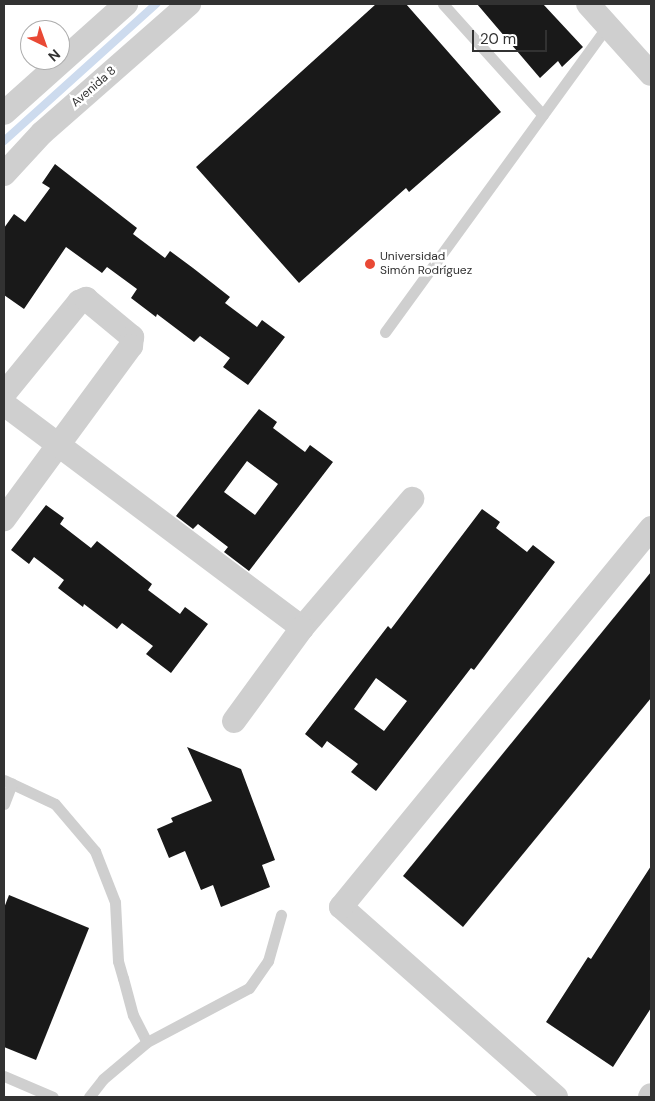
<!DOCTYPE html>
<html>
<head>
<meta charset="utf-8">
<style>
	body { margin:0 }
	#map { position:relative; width:655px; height:1101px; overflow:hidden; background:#fff; font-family:"DM Sans",sans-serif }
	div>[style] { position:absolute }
	.stream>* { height:8px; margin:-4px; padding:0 4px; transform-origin:4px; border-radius:4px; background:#cddbee }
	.building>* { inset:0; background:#191919 }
	.lane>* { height:11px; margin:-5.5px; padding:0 5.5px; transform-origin:5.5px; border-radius:5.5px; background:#cfcfcf }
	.street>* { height:24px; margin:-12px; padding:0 12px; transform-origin:12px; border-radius:12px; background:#cfcfcf }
	.dots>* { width:14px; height:14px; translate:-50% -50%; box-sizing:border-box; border:2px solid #fff; border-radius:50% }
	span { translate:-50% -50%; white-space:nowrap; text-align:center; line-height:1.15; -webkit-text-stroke:5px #fff; paint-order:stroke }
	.street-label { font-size:12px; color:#323232 }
	.poi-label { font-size:12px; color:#323232 }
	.left { translate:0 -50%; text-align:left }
	.frame { position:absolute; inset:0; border:5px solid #323232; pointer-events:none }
	.north { position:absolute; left:20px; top:20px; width:50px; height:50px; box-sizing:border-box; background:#fff; border:1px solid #adadad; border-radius:50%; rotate:138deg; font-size:14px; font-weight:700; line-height:20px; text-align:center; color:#323232 }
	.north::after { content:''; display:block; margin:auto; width:18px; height:22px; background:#e94935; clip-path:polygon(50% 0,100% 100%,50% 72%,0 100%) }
	.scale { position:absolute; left:472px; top:30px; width:75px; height:22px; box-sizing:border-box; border:2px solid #323232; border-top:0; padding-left:6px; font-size:15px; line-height:18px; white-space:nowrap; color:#323232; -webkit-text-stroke:4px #fff; paint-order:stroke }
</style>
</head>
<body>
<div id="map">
	<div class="stream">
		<i style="left:4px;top:141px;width:205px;rotate:-42deg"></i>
	</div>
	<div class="building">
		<i style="clip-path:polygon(376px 4px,406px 4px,501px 112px,409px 192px,406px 188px,299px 283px,196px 167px)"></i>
		<i style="clip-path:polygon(477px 4px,543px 4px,583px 47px,562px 67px,558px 61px,540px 78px)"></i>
		<i style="clip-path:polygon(55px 164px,137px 228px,133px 234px,165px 258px,170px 251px,193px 268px,230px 297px,225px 303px,257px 327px,262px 320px,285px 337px,248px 385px,223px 367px,230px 358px,200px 336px,194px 342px,157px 314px,156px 317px,131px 298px,137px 289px,107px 267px,102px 273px,66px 247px,24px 309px,4px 295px,4px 228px,14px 214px,25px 222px,50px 188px,42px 183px)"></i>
		<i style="clip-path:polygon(evenodd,259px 409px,277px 422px,273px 428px,305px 452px,310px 445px,333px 462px,249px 571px,224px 552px,228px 547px,198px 524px,193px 529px,176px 516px,259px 409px,247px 461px,278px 484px,255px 515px,224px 492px,247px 461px)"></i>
		<i style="clip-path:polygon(46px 505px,64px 518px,60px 524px,91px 548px,97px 541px,152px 584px,148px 590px,180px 614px,185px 607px,208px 624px,171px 673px,146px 654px,153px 646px,122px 623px,117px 629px,84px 604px,83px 607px,58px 588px,64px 580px,34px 557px,29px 564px,11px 550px)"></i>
		<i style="clip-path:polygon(evenodd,482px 509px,500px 522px,496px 528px,527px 552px,533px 545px,555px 562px,474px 670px,471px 668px,376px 791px,351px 772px,358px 764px,327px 741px,322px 748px,305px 734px,388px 626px,391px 629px,482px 509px,376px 678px,407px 701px,384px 731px,354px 709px,376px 678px)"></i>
		<i style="clip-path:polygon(651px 572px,651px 698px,463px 927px,403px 876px)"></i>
		<i style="clip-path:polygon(187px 747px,241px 769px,275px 860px,262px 865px,270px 887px,221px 907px,213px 885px,201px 890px,185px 851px,169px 858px,157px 829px,173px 822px,171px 818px,212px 801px)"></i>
		<i style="clip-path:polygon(651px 866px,651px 1008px,613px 1067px,546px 1022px,588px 957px,591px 959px)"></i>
		<i style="clip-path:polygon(9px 895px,89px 928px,36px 1060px,4px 1047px,4px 908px)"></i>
	</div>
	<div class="lane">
		<i style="left:443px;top:4px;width:149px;rotate:48deg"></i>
		<i style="left:385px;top:332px;width:379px;rotate:-54deg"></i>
		<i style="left:4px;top:780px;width:56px;rotate:25.2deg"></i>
		<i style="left:55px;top:804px;width:62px;rotate:49.6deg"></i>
		<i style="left:95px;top:851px;width:55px;rotate:68.6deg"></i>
		<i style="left:115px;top:902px;width:59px;rotate:87.1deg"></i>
		<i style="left:118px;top:961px;width:18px;rotate:74deg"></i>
		<i style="left:123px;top:978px;width:38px;rotate:75deg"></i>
		<i style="left:133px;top:1015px;width:30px;rotate:63deg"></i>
		<i style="left:4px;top:804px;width:22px;rotate:-69deg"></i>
		<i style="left:4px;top:1076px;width:53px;rotate:23.2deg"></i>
		<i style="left:89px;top:1097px;width:23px;rotate:-52deg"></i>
		<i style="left:103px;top:1079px;width:57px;rotate:-40.1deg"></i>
		<i style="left:147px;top:1042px;width:115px;rotate:-27.9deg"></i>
		<i style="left:249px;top:988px;width:33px;rotate:-55deg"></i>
		<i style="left:268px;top:961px;width:48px;rotate:-74.2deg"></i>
	</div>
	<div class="street">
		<i style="left:588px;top:4px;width:94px;rotate:48deg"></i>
		<i style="left:4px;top:113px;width:164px;rotate:-41.8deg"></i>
		<i style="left:4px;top:174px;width:56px;rotate:-47.2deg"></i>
		<i style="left:42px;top:133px;width:196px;rotate:-41.3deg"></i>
		<i style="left:4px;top:394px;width:119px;rotate:-50.8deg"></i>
		<i style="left:79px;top:302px;width:8px;rotate:-23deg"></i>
		<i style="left:86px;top:299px;width:60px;rotate:39.6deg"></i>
		<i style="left:132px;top:337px;width:9px;rotate:96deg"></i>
		<i style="left:131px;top:346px;width:215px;rotate:126.3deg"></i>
		<i style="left:4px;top:404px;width:373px;rotate:36.9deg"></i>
		<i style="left:302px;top:628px;width:170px;rotate:-49.5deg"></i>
		<i style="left:234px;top:721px;width:115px;rotate:-53.8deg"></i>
		<i style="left:556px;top:1097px;width:287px;rotate:-138.5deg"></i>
		<i style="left:341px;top:907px;width:490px;rotate:-50.7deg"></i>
		<i style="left:650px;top:1097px;width:2px;rotate:-63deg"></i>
	</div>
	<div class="dots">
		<i style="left:370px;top:264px;background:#e94935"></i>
	</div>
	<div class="street-label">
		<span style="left:94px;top:87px;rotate:-41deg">Avenida 8</span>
	</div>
	<div class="poi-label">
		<span class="left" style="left:380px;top:264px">Universidad<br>Simón Rodríguez</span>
	</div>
	<div class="frame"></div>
	<div class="north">N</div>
	<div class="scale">20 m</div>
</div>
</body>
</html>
